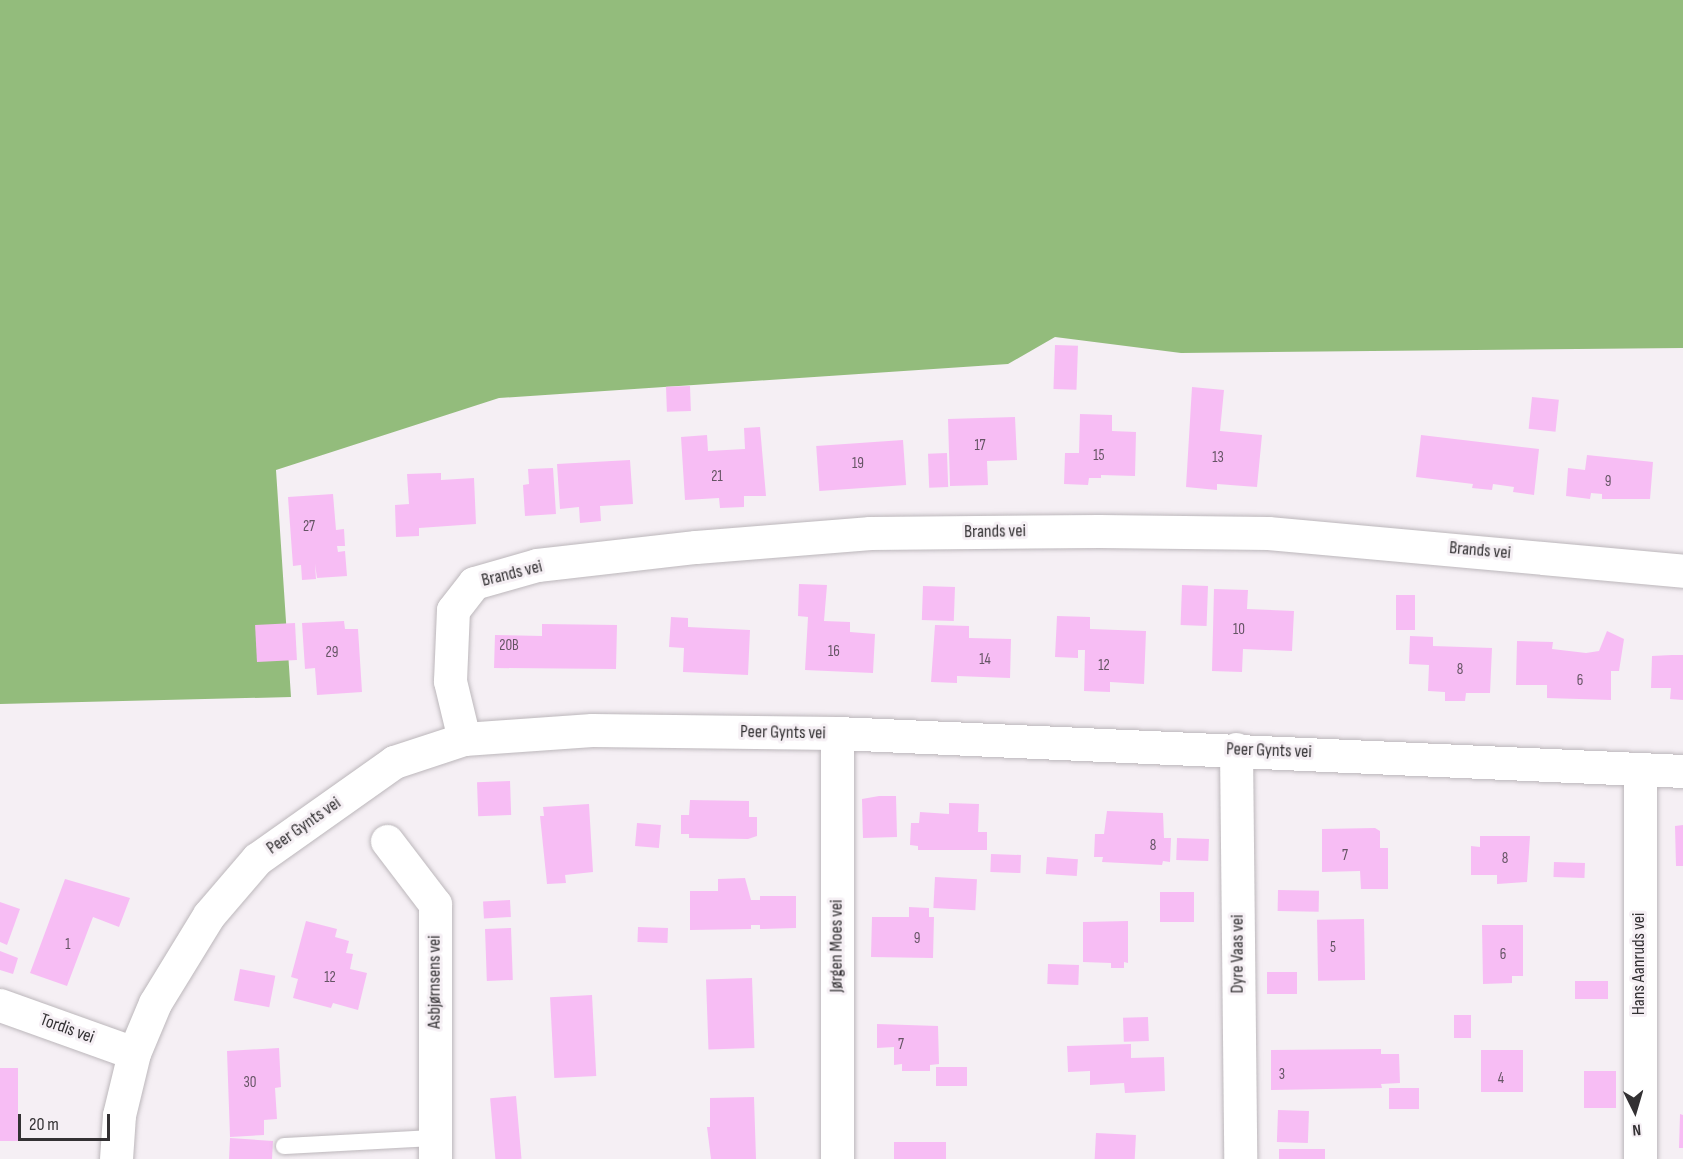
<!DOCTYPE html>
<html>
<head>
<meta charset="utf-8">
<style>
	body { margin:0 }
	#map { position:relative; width:1683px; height:1159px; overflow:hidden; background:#f5eff4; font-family:"Sofia Sans Condensed",sans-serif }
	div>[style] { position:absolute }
	.forest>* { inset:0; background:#93bc7c }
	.building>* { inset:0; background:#f7bdf4; transform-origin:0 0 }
	.roads { filter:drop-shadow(0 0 2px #bcb7bb) drop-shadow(0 0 2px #bcb7bb) }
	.service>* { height:16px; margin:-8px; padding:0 8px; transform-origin:8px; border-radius:8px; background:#fff }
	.minor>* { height:33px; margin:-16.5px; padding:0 16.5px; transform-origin:16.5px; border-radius:16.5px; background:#fff }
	span { translate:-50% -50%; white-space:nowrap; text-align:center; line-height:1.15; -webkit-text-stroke:6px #f5eff4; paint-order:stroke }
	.number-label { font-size:15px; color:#645463 }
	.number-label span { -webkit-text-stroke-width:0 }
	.street-label { font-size:18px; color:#333133 }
	.north { position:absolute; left:1605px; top:1081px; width:60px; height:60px; -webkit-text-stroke:4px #f5eff4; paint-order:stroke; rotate:175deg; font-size:16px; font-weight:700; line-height:24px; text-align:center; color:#333133 }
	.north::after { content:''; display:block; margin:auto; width:21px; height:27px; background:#333133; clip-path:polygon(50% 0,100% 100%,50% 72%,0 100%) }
	.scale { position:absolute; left:18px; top:1114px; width:92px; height:27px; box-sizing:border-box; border:3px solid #333133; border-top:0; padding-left:8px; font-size:18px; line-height:21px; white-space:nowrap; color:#333133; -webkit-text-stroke:4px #f5eff4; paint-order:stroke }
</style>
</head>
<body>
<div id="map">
	<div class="forest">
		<i style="clip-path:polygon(0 0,1683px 0,1683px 348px,1181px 353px,1055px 337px,1008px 364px,499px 398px,276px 470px,291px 697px,0 704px)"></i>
	</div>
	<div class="building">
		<i style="left:1055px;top:345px;width:23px;height:44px;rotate:2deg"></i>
		<i style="left:690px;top:386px;width:25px;height:24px;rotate:88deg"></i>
		<i style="clip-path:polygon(1192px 387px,1224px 390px,1220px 431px,1262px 435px,1257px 487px,1217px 484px,1217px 490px,1186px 487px)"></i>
		<i style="left:1532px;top:397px;width:27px;height:32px;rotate:6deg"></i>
		<i style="clip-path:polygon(1080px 414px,1112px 415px,1112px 431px,1136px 432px,1135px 476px,1101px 475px,1101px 478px,1089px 478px,1088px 485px,1064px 484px,1065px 453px,1079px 453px)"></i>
		<i style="clip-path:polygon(1015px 417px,1017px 460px,987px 461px,988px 485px,950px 486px,948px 419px)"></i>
		<i style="clip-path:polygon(760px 427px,766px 496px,744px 496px,744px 507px,720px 508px,719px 498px,685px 500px,681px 437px,707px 435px,708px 451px,745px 449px,744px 428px)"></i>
		<i style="clip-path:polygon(1421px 435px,1539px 449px,1534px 495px,1513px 492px,1514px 487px,1493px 484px,1492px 490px,1472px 488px,1473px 484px,1416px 477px)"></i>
		<i style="left:903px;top:440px;width:45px;height:87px;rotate:86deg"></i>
		<i style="left:947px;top:453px;width:34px;height:19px;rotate:88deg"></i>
		<i style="clip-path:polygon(1587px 455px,1653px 462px,1650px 499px,1602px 499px,1602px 494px,1591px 493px,1590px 499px,1566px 496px,1568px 468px,1585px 470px)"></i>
		<i style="clip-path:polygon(630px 460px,633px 504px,600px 506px,601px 521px,580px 523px,579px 507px,560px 509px,557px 464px)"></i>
		<i style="clip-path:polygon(553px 468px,556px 514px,525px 516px,523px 485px,529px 484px,528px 469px)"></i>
		<i style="clip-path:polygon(441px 473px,441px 480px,474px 478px,476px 524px,419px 528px,419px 536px,396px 537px,395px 505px,409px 504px,407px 474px)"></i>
		<i style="clip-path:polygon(333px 494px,336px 530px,344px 529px,345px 546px,337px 546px,338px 552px,345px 551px,347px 576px,317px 578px,315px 564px,316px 579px,302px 580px,301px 565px,293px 566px,288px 497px)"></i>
		<i style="clip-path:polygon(799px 584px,827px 585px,824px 621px,850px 622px,850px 632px,875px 634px,873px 673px,805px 670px,808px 617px,798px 616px)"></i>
		<i style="left:1182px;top:585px;width:26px;height:40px;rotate:2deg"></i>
		<i style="left:923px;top:586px;width:32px;height:34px;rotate:2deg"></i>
		<i style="clip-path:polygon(1214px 589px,1248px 590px,1247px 609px,1294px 611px,1292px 651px,1243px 649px,1242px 672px,1212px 671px)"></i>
		<i style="left:1396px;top:595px;width:19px;height:35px"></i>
		<i style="clip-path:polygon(1057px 616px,1090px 617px,1090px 629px,1146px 631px,1144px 684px,1110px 682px,1110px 692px,1084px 691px,1085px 650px,1078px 650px,1078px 658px,1055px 657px)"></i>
		<i style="clip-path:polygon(671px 617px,688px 618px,688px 627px,750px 630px,748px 675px,683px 672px,684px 648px,669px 647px)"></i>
		<i style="clip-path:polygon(344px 621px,345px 629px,358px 629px,362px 692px,317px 695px,315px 668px,305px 669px,302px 623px)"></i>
		<i style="left:295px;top:623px;width:37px;height:40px;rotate:87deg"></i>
		<i style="clip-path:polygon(542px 624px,617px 625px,616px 669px,494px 668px,495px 635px,542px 636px)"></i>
		<i style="clip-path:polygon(935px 625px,969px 626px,969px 638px,1011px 639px,1010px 678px,957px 676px,957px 683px,931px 682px)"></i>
		<i style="clip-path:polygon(1607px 631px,1624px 639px,1619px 671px,1611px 671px,1611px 700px,1547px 698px,1547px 685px,1516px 685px,1517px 641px,1553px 642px,1552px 649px,1586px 653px,1599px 651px)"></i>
		<i style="clip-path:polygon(1410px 636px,1433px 637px,1433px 646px,1492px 648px,1490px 693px,1466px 693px,1465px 701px,1445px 701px,1445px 692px,1428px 691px,1429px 665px,1409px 664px)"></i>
		<i style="clip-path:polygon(1672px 655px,1683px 655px,1683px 700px,1670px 699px,1671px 688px,1651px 688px,1652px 656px)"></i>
		<i style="left:510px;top:781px;width:34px;height:33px;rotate:88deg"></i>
		<i style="clip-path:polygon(879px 796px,896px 796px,897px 837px,863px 838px,862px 799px)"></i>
		<i style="clip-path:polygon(690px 800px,749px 801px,749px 817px,757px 817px,757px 836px,748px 839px,689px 838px,689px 834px,681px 834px,681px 815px,689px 815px)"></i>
		<i style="clip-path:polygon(949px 803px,979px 804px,978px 832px,987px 832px,987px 850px,918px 850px,918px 846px,910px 845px,911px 823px,919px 823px,920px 812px,949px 814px)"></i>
		<i style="clip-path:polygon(589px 804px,593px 872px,565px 875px,566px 883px,547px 884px,540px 816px,544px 816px,543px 807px)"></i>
		<i style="clip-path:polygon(1107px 811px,1163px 813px,1164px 838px,1171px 838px,1170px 862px,1163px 861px,1162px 865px,1102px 862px,1103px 857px,1094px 857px,1095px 834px,1104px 834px)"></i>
		<i style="left:637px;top:823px;width:24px;height:23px;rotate:5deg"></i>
		<i style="clip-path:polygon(1683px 825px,1683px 866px,1676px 866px,1675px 826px)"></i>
		<i style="clip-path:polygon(1375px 828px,1380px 831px,1380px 848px,1388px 848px,1388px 889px,1361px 889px,1360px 871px,1322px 872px,1322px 829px)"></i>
		<i style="clip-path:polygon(1480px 836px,1530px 836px,1527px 882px,1497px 884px,1497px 875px,1471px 875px,1471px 846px,1480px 847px)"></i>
		<i style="left:1177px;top:838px;width:32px;height:22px;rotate:2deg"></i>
		<i style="left:991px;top:854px;width:30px;height:18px;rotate:2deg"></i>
		<i style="left:1047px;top:857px;width:31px;height:17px;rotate:4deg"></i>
		<i style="left:1554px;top:862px;width:31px;height:15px;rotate:2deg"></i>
		<i style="left:935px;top:877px;width:42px;height:31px;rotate:3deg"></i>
		<i style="clip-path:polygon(745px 878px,751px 900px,760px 900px,760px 896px,796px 896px,796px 928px,760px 929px,760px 925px,751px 925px,751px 929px,690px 930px,690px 891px,718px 891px,718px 879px)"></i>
		<i style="clip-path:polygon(65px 879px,130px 898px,119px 927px,93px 917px,67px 986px,30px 973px)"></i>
		<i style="left:1278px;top:890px;width:41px;height:21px;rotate:1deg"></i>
		<i style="left:1160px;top:892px;width:34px;height:30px"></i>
		<i style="left:510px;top:900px;width:17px;height:27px;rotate:87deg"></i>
		<i style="clip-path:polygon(0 902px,20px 909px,7px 945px,0 942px)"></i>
		<i style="clip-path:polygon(909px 907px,929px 908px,929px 917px,934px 917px,933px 958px,871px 957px,872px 917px,909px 917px)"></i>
		<i style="left:1364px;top:919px;width:61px;height:47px;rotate:89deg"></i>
		<i style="clip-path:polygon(306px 921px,337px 929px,335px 937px,349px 941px,346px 953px,353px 954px,350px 969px,367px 973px,358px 1010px,333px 1003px,331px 1008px,293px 998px,298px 979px,291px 977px)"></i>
		<i style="clip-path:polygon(1128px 921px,1128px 963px,1124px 962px,1124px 968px,1111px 968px,1111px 963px,1083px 962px,1083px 922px)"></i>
		<i style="clip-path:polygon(1482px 925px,1523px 925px,1523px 976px,1512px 976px,1512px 983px,1483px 984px)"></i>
		<i style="left:638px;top:927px;width:30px;height:15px;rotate:2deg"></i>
		<i style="left:511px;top:928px;width:52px;height:26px;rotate:88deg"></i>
		<i style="clip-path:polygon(0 951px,18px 958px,13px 974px,0 970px)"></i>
		<i style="left:1048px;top:964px;width:31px;height:20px;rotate:2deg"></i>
		<i style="left:240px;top:969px;width:36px;height:32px;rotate:11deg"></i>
		<i style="left:1267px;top:972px;width:30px;height:22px"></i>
		<i style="left:752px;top:978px;width:70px;height:46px;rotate:88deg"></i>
		<i style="left:1575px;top:981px;width:33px;height:18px"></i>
		<i style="left:592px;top:995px;width:81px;height:42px;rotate:87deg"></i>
		<i style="left:1454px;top:1015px;width:17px;height:23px"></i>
		<i style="left:1148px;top:1017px;width:24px;height:25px;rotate:88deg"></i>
		<i style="clip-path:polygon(877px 1024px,938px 1026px,939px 1064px,930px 1065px,930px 1071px,902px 1071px,902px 1064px,894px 1065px,894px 1047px,877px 1048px)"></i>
		<i style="clip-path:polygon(1131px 1044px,1131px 1058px,1164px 1057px,1165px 1091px,1125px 1093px,1124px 1083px,1090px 1085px,1090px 1071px,1068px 1072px,1067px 1046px)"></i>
		<i style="clip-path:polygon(279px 1048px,281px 1087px,275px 1088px,277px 1119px,264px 1120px,264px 1135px,230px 1137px,227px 1051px)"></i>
		<i style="clip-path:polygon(1381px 1049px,1381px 1054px,1399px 1054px,1400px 1083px,1381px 1084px,1382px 1088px,1271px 1090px,1271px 1050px)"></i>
		<i style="left:1481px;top:1050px;width:42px;height:42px"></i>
		<i style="left:967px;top:1067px;width:19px;height:31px;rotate:90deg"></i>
		<i style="left:0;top:1068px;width:18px;height:73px"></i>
		<i style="left:1584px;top:1071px;width:32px;height:37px"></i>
		<i style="left:1389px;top:1088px;width:30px;height:21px"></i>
		<i style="left:516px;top:1096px;width:63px;height:26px;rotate:85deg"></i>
		<i style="clip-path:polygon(754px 1097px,756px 1159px,711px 1159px,707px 1127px,710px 1127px,710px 1098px)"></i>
		<i style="left:1278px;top:1110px;width:31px;height:32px;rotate:2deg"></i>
		<i style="clip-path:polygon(1680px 1114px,1683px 1115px,1683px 1148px,1679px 1148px)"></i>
		<i style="left:1096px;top:1133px;width:40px;height:26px;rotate:3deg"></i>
		<i style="clip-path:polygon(230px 1138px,273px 1141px,272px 1159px,229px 1159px)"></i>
		<i style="left:894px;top:1142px;width:52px;height:17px"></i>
		<i style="left:1279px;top:1149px;width:46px;height:10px"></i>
	</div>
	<div class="roads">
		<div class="service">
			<i style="left:284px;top:1146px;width:150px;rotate:-3.1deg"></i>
		</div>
		<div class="minor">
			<i style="left:837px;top:733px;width:426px;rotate:90deg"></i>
			<i style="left:464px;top:739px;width:60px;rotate:-103.6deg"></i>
			<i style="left:450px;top:681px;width:71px;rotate:-87.6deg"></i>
			<i style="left:453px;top:610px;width:34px;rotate:-52deg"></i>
			<i style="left:474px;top:583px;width:66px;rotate:-15.9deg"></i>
			<i style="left:537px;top:565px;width:160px;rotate:-6.5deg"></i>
			<i style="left:696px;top:547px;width:175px;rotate:-4.6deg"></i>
			<i style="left:870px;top:533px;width:229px;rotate:-0.5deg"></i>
			<i style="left:1099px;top:531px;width:169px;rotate:0.7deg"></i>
			<i style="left:1268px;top:533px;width:417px;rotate:5.2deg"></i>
			<i style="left:1236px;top:749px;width:410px;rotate:89.4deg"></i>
			<i style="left:1640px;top:769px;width:390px;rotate:90deg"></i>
			<i style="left:387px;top:841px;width:79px;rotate:52.7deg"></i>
			<i style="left:435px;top:904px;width:255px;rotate:90deg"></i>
			<i style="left:0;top:1005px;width:142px;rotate:19.7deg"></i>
			<i style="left:116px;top:1159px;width:44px;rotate:-86.1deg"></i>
			<i style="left:119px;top:1115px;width:64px;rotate:-76.4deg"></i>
			<i style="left:134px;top:1053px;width:54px;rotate:-67.2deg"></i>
			<i style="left:155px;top:1003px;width:103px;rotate:-58.5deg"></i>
			<i style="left:209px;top:915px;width:74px;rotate:-49.4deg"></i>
			<i style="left:257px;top:859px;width:168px;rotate:-35.3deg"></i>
			<i style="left:394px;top:762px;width:74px;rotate:-18.2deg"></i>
			<i style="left:464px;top:739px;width:128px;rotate:-4deg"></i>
			<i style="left:592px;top:730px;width:245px;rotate:0.7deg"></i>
			<i style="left:837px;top:733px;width:847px;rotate:2.57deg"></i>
		</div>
	</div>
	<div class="number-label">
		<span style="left:980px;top:446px">17</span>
		<span style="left:1099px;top:456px">15</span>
		<span style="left:1218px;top:458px">13</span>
		<span style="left:858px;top:464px">19</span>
		<span style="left:717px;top:477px">21</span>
		<span style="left:1608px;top:482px">9</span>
		<span style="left:309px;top:527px">27</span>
		<span style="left:1239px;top:630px">10</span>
		<span style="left:509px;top:646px">20B</span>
		<span style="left:834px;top:652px">16</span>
		<span style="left:332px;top:653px">29</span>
		<span style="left:985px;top:660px">14</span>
		<span style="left:1104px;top:666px">12</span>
		<span style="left:1460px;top:670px">8</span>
		<span style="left:1580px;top:681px">6</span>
		<span style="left:1153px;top:846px">8</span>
		<span style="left:1345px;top:856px">7</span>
		<span style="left:1505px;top:859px">8</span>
		<span style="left:917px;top:939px">9</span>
		<span style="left:68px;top:945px">1</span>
		<span style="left:1333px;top:948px">5</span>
		<span style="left:1503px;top:955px">6</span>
		<span style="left:330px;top:978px">12</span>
		<span style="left:901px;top:1045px">7</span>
		<span style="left:1282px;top:1075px">3</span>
		<span style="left:1501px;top:1079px">4</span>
		<span style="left:250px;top:1083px">30</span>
	</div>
	<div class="street-label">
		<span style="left:995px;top:532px;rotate:-1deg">Brands vei</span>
		<span style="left:1480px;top:551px;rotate:5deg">Brands vei</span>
		<span style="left:512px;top:574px;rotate:-14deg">Brands vei</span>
		<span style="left:783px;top:733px;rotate:1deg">Peer Gynts vei</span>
		<span style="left:1269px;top:751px;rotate:2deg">Peer Gynts vei</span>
		<span style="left:304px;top:826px;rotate:-35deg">Peer Gynts vei</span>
		<span style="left:837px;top:946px;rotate:-90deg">Jørgen Moes vei</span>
		<span style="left:1238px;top:954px;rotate:-90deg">Dyre Vaas vei</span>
		<span style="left:1639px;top:964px;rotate:-90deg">Hans Aanruds vei</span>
		<span style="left:435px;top:982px;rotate:-90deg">Asbjørnsens vei</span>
		<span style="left:67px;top:1029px;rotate:20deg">Tordis vei</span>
	</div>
	<div class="north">N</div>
	<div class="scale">20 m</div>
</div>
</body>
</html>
